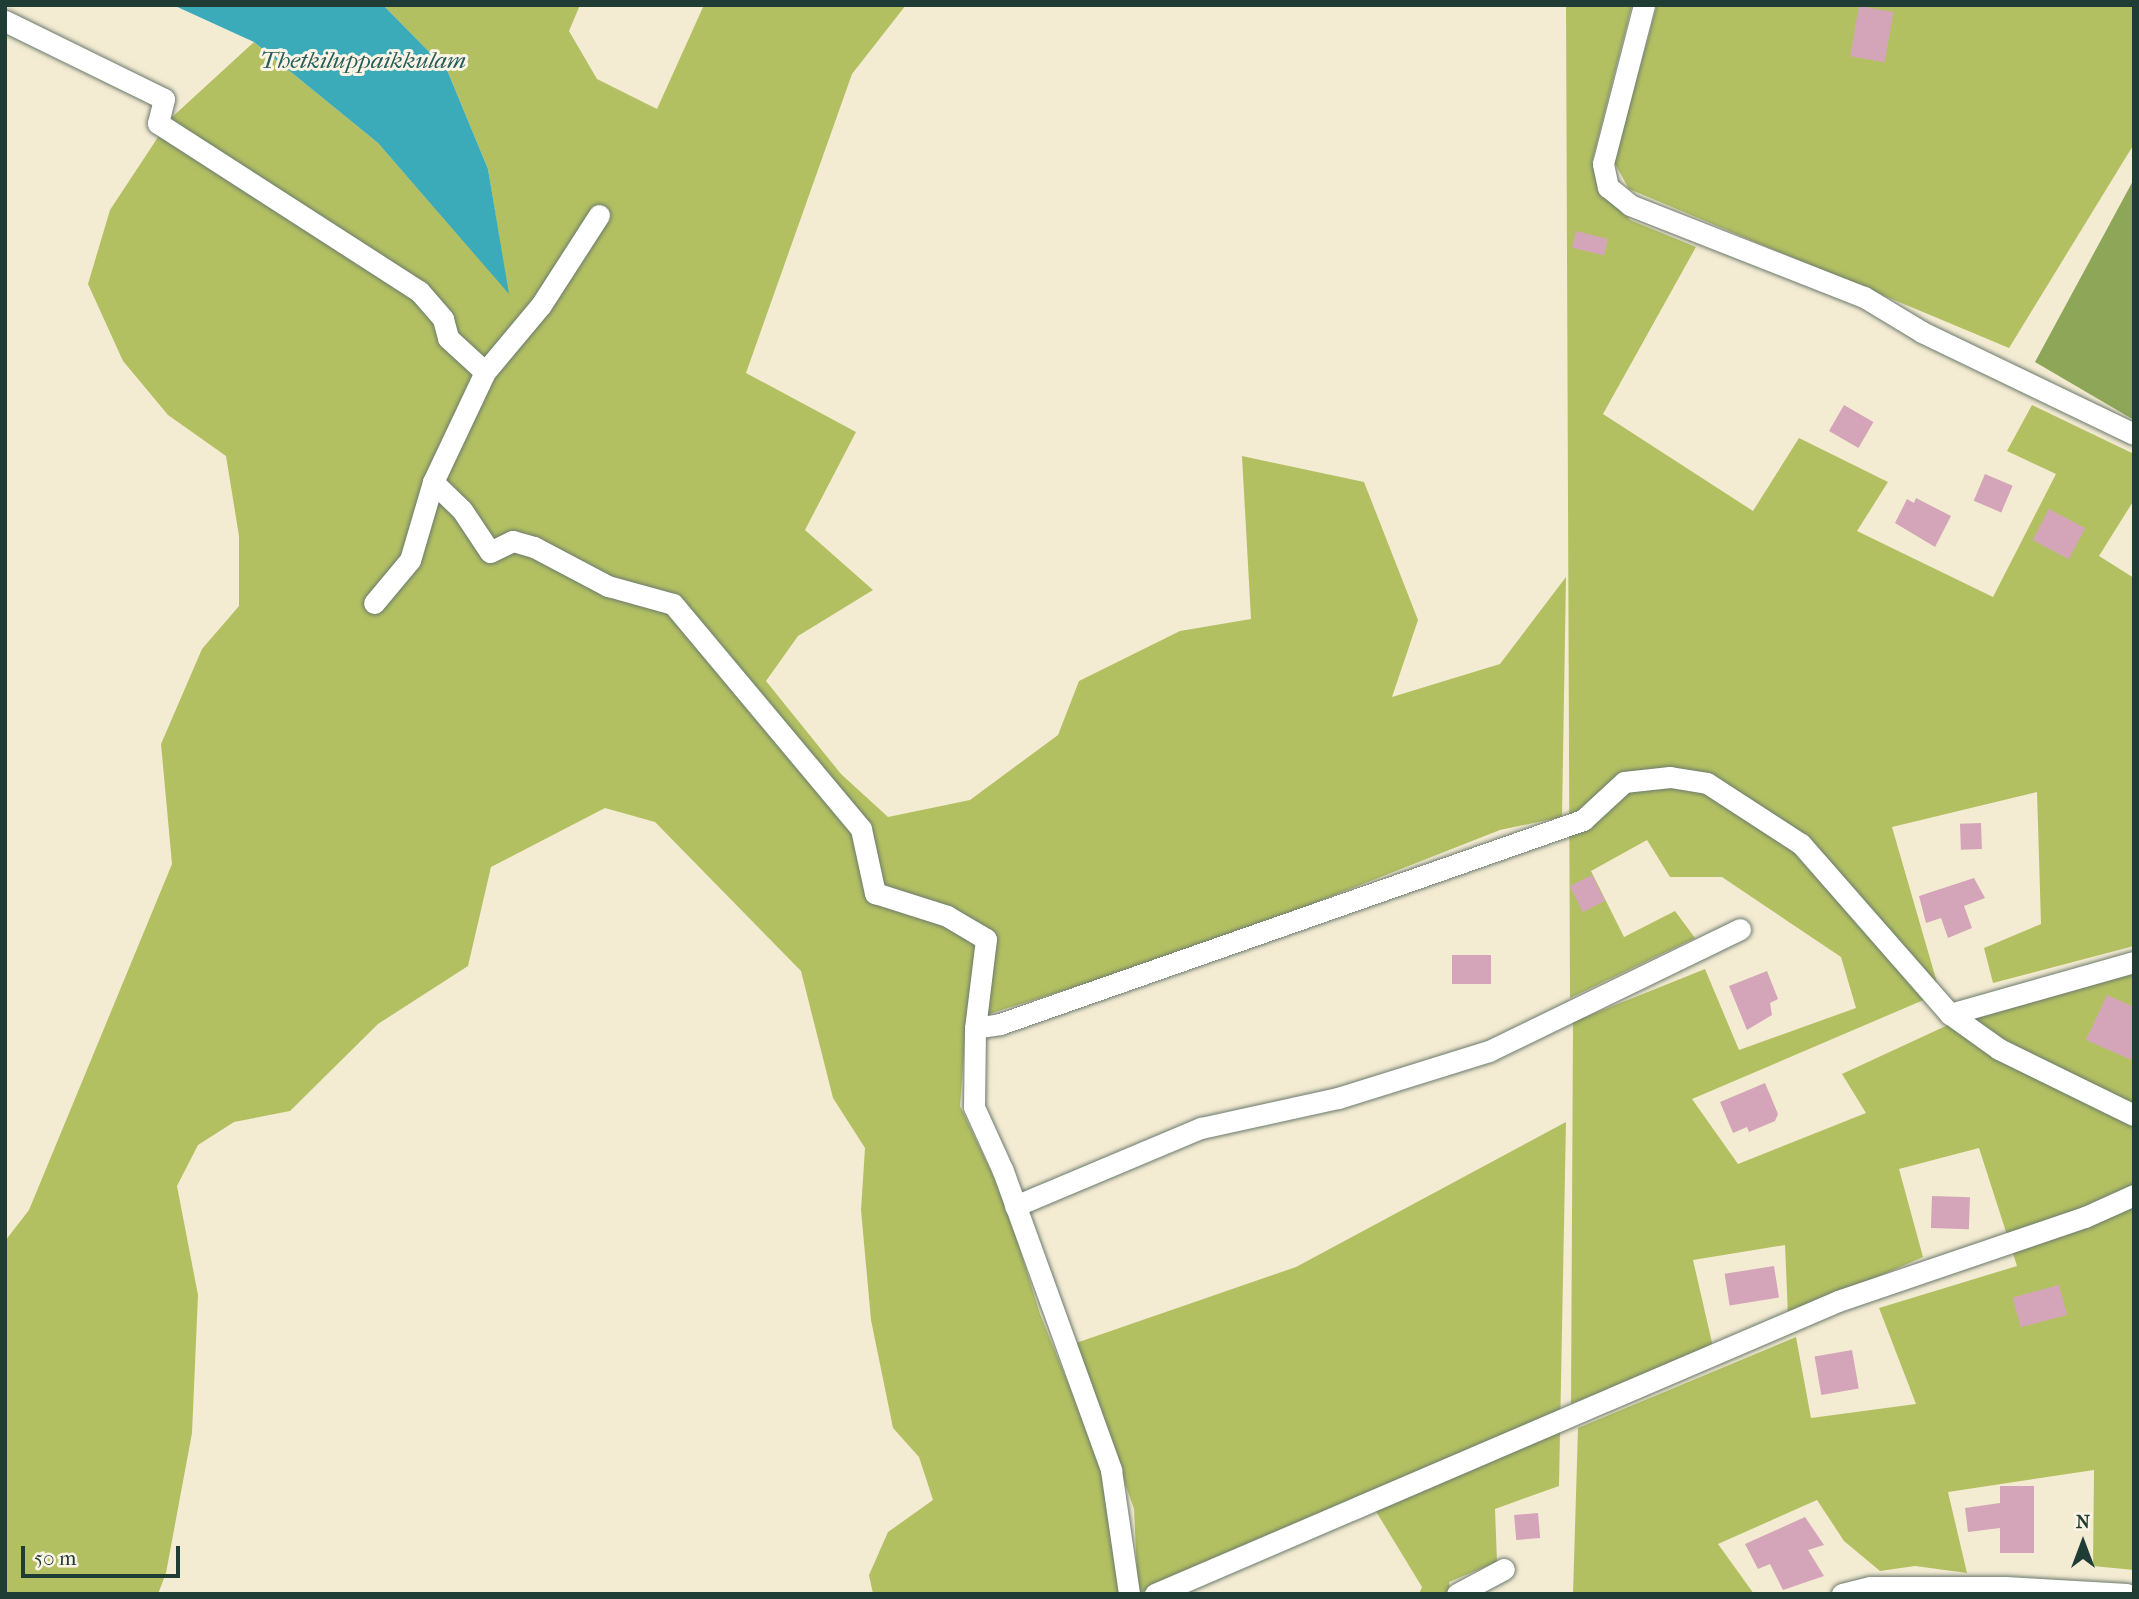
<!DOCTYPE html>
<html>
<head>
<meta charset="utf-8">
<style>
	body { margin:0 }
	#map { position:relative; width:2139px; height:1599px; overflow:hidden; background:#f4ebd3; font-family:"IM FELL French Canon",serif }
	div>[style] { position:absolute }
	.green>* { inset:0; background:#b3c062 }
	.forest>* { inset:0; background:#8ea658 }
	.water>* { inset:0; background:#3baab9 }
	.building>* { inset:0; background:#d4a5b9; transform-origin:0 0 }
	.roads { filter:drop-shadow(0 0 2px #6a7a6c) drop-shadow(0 0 2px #6a7a6c) }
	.minor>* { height:21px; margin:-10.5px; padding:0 10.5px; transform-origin:10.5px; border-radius:10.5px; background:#fff }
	span { translate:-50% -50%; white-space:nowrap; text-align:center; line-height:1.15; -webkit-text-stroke:6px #fcf5e5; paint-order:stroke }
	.water-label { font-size:24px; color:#275e5c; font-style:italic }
	.frame { position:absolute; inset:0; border:7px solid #1f3d34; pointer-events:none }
	.north { position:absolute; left:2048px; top:1508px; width:70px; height:70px; -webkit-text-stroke:5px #fcf5e5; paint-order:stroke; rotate:0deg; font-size:19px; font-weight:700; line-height:28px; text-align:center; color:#1f3d34 }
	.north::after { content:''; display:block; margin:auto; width:24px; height:32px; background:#1f3d34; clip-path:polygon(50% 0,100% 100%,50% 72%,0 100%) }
	.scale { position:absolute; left:21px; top:1546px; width:159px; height:32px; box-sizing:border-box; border:4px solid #1f3d34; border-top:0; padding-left:9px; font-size:21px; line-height:24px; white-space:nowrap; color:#1f3d34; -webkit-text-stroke:5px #fcf5e5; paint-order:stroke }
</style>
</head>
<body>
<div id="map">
	<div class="green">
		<i style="clip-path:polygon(383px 5px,580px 5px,569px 31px,597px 79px,657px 109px,704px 5px,906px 5px,852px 74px,746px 373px,856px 432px,805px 530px,873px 590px,798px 636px,766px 681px,841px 774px,888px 817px,970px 800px,1058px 735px,1079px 681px,1180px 631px,1251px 619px,1242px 456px,1364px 482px,1418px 620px,1392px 697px,1500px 664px,1566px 577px,1562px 817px,1500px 830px,1210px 944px,989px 1014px,966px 1027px,960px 1106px,1005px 1201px,1040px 1314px,1103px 1470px,1120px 1594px,873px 1594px,869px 1575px,888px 1532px,933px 1500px,919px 1457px,893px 1428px,871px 1320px,861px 1210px,865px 1148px,833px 1098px,801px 971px,655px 822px,605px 808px,491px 867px,468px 966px,378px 1024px,290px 1111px,234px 1122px,198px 1145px,177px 1186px,198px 1295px,192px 1433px,166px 1573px,158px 1594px,5px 1594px,5px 1241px,29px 1210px,172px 864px,161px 744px,202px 649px,239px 606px,239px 536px,226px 456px,168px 415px,123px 361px,88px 284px,110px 210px,170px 119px,254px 42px,378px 143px,508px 292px,488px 169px,447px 70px)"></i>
		<i style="clip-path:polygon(1566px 5px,1632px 5px,1592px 162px,1630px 220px,1696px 247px,1603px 414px,1753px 511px,1799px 438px,1888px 482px,1857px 531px,1993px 597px,2056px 474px,2007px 451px,2032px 405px,2134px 454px,2134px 500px,2099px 556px,2134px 578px,2134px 946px,1993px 983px,1984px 948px,2041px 924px,2037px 792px,1892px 827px,1940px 993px,1692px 1099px,1738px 1164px,1866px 1113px,1842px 1074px,1976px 1012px,2134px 971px,2134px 1570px,2093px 1566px,2094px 1470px,1948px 1492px,1967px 1573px,1915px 1566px,1880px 1571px,1844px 1541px,1817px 1500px,1718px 1544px,1754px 1594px,1573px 1594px,1578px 1428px,1796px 1337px,1811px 1418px,1916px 1404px,1879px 1308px,2017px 1266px,1979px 1148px,1899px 1169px,1923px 1257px,1788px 1316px,1785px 1245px,1693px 1260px,1713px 1347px,1571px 1404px,1573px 1022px,1705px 969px,1739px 1050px,1856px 1008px,1841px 957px,1722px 877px,1670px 877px,1647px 840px,1591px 871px,1624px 937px,1675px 911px,1695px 938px,1570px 998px)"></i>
		<i style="clip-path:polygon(1657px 5px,2134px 5px,2134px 144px,2009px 348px,1629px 189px,1614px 162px)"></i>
		<i style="clip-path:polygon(1566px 1122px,1559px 1486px,1495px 1509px,1497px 1562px,1449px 1582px,1451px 1594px,1419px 1594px,1422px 1587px,1366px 1495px,1138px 1594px,1134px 1509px,1076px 1343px,1296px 1267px)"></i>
	</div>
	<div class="forest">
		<i style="clip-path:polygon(2134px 179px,2134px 420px,2035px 362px)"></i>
	</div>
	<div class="water">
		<i style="clip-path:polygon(173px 5px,383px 5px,447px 70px,488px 169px,509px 294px,378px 143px,254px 42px)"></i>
	</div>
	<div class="building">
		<i style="left:1859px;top:6px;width:35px;height:51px;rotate:10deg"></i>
		<i style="left:1576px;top:231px;width:33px;height:17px;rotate:14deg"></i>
		<i style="left:1844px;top:405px;width:34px;height:30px;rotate:30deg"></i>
		<i style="left:1985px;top:474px;width:30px;height:29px;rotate:23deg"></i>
		<i style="clip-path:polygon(1916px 498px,1951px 516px,1935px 547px,1895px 523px,1907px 499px,1914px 503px)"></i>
		<i style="left:2049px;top:509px;width:41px;height:35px;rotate:28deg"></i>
		<i style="left:1981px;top:823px;width:26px;height:21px;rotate:88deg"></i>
		<i style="left:1592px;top:875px;width:29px;height:25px;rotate:63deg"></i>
		<i style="clip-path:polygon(1974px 878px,1985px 898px,1964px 906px,1972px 928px,1948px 938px,1941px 918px,1926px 923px,1919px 896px)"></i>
		<i style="left:1452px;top:955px;width:39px;height:29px"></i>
		<i style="clip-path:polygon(1767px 971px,1778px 999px,1770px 1003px,1772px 1015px,1747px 1030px,1729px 986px)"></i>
		<i style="clip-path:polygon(2107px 995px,2134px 1007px,2134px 1061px,2086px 1040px)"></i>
		<i style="clip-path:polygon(1765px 1083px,1778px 1114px,1775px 1121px,1749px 1132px,1747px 1127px,1733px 1133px,1720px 1102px)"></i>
		<i style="left:1932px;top:1196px;width:38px;height:32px;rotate:2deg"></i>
		<i style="left:1774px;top:1266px;width:32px;height:50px;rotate:81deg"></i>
		<i style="left:2059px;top:1285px;width:31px;height:48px;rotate:75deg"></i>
		<i style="left:1852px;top:1350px;width:39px;height:38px;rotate:80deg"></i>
		<i style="clip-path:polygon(2000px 1486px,2034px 1486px,2034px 1553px,2000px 1553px,2000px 1528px,1968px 1532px,1965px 1508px,2000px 1503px)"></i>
		<i style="left:1538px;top:1513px;width:25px;height:24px;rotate:85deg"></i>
		<i style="clip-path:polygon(1805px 1517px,1824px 1545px,1808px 1550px,1824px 1576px,1783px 1590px,1770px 1564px,1758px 1569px,1745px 1544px)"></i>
	</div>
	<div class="roads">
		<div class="minor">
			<i style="left:1644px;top:5px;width:164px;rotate:104.5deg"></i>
			<i style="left:1603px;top:164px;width:24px;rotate:78deg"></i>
			<i style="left:1608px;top:187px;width:28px;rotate:39deg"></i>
			<i style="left:1630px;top:205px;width:251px;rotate:21.5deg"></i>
			<i style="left:1864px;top:297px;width:68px;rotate:31.1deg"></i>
			<i style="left:1922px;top:332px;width:235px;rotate:25.7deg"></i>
			<i style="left:5px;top:21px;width:177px;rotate:26.1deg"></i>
			<i style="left:164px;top:99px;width:25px;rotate:104deg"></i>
			<i style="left:158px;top:123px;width:310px;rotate:32.8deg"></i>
			<i style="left:419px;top:291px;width:37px;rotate:49deg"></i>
			<i style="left:443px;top:319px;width:20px;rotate:75deg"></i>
			<i style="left:448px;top:338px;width:50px;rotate:42.6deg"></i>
			<i style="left:485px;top:372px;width:122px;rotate:115.3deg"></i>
			<i style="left:433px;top:482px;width:81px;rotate:106.4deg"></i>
			<i style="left:410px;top:560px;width:56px;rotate:129.9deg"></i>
			<i style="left:485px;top:372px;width:87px;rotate:-50.1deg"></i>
			<i style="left:541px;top:305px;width:107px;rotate:-57.2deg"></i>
			<i style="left:433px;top:482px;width:40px;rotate:44deg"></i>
			<i style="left:462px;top:510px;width:50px;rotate:56.3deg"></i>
			<i style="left:490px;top:552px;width:25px;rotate:-26deg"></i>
			<i style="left:513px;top:541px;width:22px;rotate:16deg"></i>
			<i style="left:534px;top:547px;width:84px;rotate:27.8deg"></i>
			<i style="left:608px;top:586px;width:67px;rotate:15.5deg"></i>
			<i style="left:673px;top:604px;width:293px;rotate:50.1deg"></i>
			<i style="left:861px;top:829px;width:66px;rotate:77.7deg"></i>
			<i style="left:875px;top:893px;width:76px;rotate:17.7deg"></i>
			<i style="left:947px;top:916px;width:45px;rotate:30.5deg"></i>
			<i style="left:986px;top:939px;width:90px;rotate:97deg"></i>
			<i style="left:975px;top:1028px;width:79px;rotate:90.7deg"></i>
			<i style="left:974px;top:1107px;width:70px;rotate:65.6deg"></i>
			<i style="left:1003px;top:1171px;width:318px;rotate:70.1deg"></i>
			<i style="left:1111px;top:1470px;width:125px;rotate:81.7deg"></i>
			<i style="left:1950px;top:1014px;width:191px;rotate:-15.8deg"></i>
			<i style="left:975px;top:1028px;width:25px;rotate:-9deg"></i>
			<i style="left:1000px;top:1024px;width:618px;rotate:-19.29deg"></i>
			<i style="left:1583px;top:820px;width:56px;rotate:-42.8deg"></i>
			<i style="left:1624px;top:782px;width:46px;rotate:-6.2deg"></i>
			<i style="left:1670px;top:777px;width:37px;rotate:9deg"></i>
			<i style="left:1707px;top:783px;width:112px;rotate:33deg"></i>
			<i style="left:1801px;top:844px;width:226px;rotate:48.8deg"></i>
			<i style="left:1950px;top:1014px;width:60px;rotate:35.5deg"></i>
			<i style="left:1999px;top:1049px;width:150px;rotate:26.1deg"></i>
			<i style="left:1015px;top:1206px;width:202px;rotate:-22.8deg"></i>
			<i style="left:1201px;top:1128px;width:140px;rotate:-12.4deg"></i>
			<i style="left:1338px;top:1098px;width:158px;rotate:-17.3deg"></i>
			<i style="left:1489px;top:1051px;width:279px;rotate:-25.9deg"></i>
			<i style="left:1155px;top:1594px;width:743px;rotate:-23.22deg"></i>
			<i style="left:1838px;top:1301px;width:261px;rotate:-18.8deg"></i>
			<i style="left:2085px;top:1217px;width:54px;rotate:-24.2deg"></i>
			<i style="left:1457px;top:1594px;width:53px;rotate:-28deg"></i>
			<i style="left:1842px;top:1594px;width:29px;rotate:-14deg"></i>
			<i style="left:1870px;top:1587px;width:135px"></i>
			<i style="left:2005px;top:1587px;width:122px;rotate:3.3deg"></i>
		</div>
	</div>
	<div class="water-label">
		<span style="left:363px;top:61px">Thetkiluppaikkulam</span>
	</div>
	<div class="frame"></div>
	<div class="north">N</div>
	<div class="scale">50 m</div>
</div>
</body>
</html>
